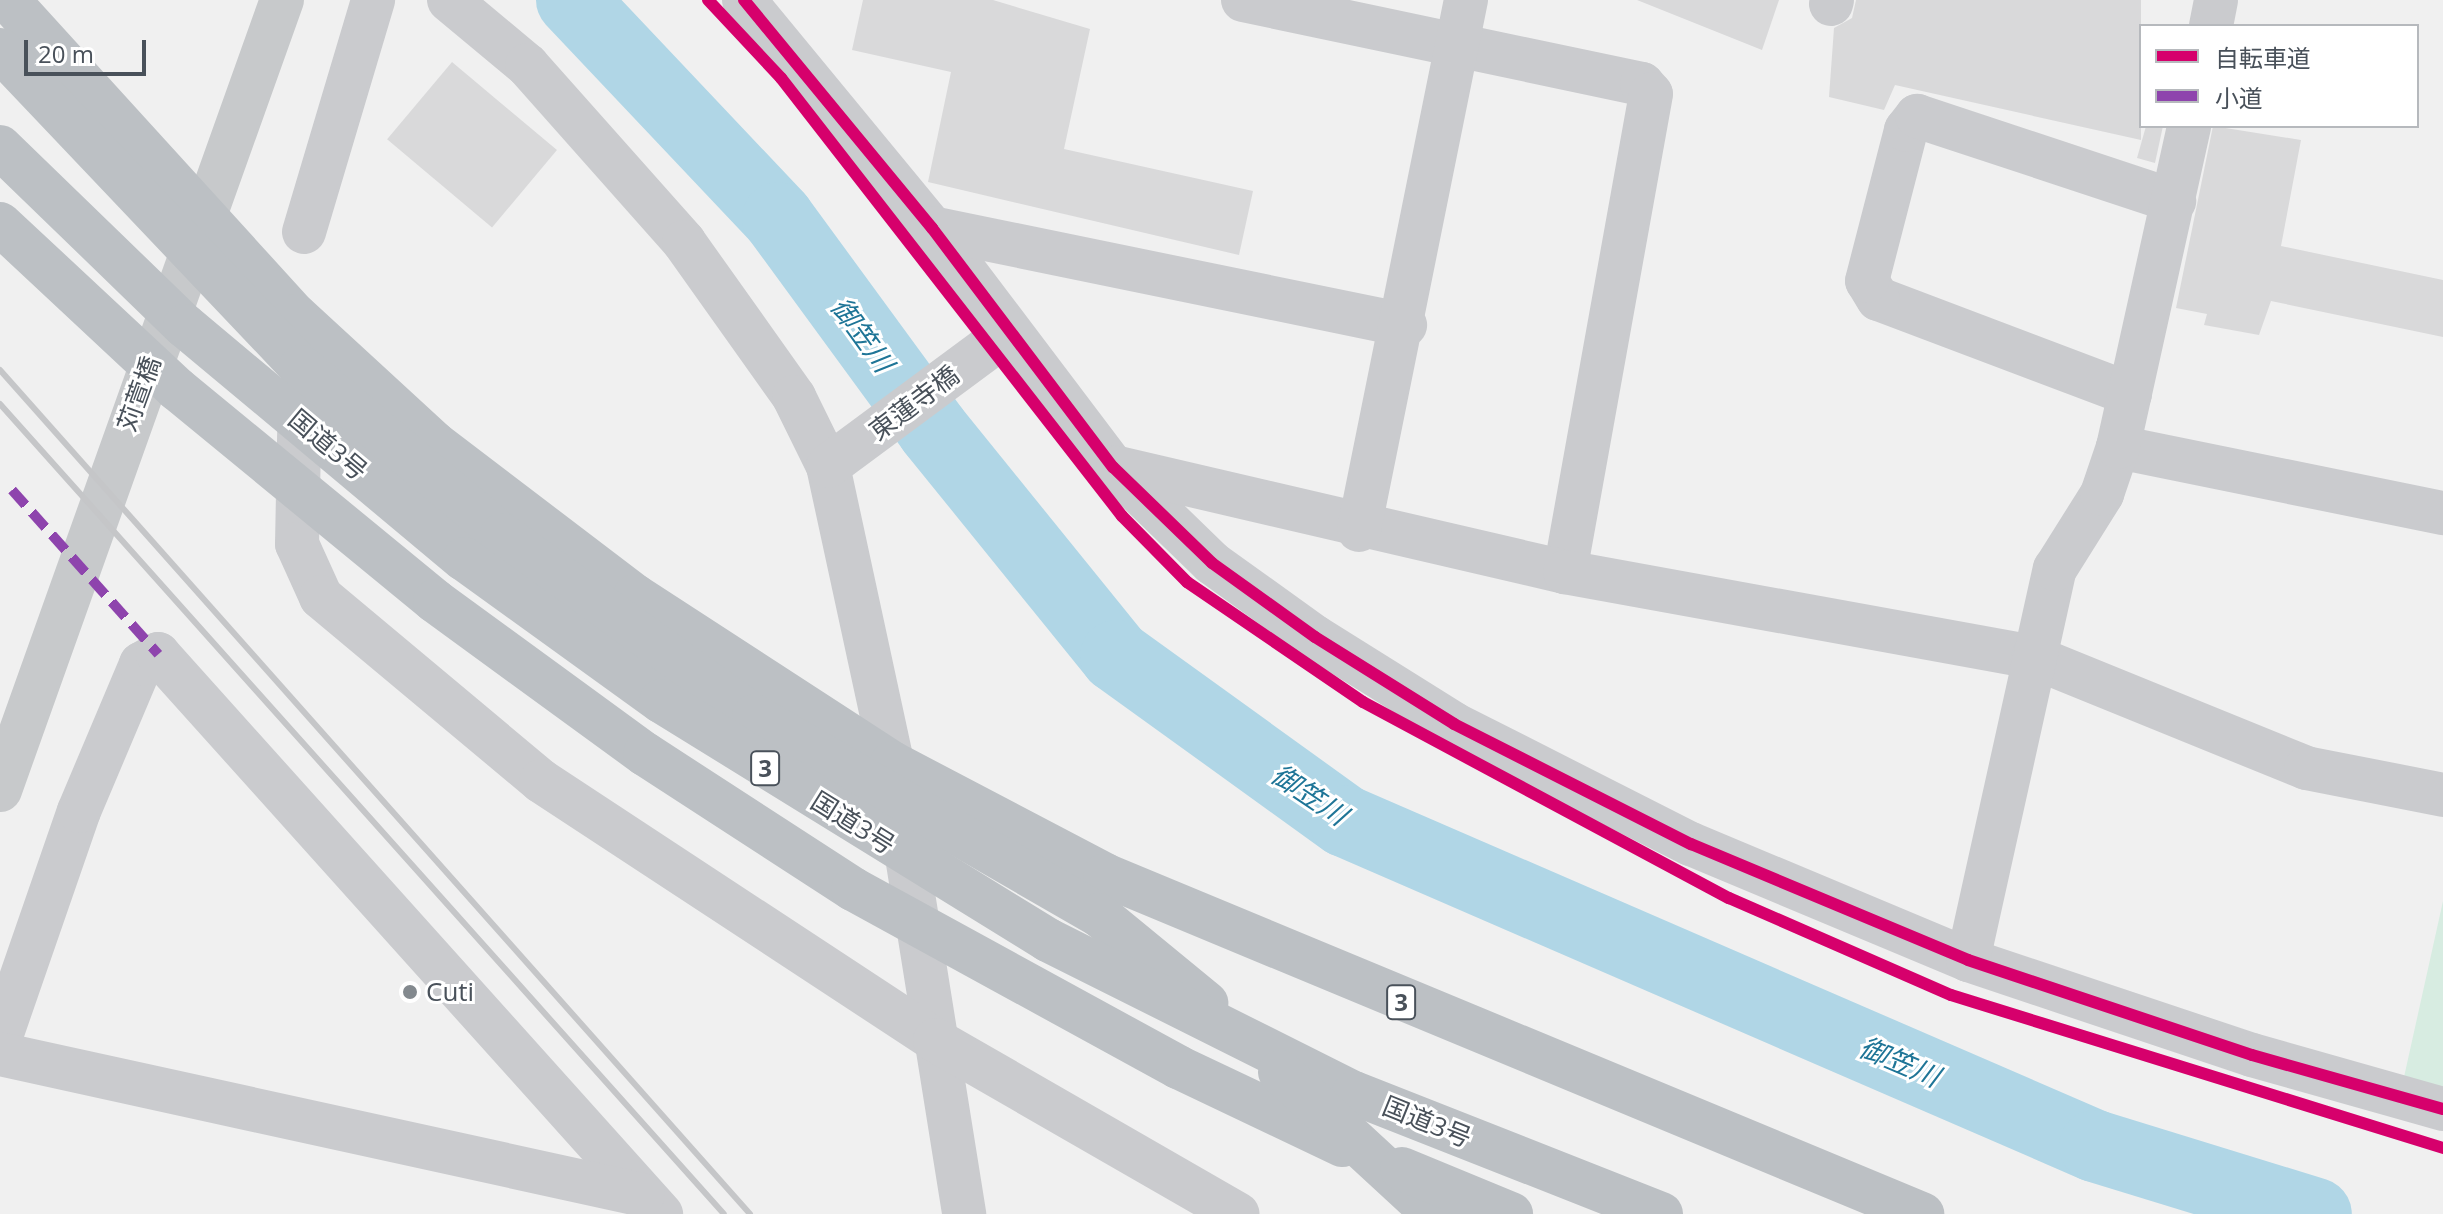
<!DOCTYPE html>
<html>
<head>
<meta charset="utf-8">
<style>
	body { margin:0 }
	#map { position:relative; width:2443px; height:1214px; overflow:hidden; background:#f0f0f0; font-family:"Open Sans","Noto Sans JP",sans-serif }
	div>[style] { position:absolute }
	.green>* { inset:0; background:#d7ece1 }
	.river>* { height:72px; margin:-36px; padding:0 36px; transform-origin:36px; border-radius:36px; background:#b0d6e6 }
	.building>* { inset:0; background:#d9d9da; transform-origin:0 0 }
	.minor>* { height:44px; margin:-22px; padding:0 22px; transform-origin:22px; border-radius:22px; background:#cacbce }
	.major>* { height:44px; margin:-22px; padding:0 22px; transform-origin:22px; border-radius:22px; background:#c7c9cb }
	.highway>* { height:44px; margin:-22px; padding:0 22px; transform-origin:22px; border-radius:22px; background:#bcc0c4 }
	.rail>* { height:6px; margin:-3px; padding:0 3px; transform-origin:3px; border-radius:3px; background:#c5c6c8 }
	.quiet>* { height:10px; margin-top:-5px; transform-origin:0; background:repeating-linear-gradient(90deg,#8e44ad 0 20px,transparent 0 30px) }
	.cycleway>* { height:12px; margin:-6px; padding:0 6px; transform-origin:6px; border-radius:6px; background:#d6006c }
	.dots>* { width:22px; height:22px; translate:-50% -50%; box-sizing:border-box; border:4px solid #fff; border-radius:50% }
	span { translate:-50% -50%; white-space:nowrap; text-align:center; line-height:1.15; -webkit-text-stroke:6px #fff; paint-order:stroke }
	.shield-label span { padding:2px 6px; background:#fff; border:2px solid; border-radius:6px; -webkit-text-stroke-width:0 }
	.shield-label { font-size:24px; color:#49515a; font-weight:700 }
	.street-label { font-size:26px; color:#49515a }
	.poi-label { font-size:26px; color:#49515a }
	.left { translate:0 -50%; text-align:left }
	.water-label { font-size:28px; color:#1e7597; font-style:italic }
	.legend { position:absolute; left:2139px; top:24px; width:280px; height:104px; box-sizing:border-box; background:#fff; border:2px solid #b6b9bd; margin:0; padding:10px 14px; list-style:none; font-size:24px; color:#49515a }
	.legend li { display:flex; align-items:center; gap:16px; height:40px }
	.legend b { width:40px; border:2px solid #b6b9bd }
	.scale { position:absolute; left:24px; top:40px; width:122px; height:36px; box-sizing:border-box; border:4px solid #49515a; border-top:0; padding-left:10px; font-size:24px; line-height:28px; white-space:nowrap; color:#49515a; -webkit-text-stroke:6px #fff; paint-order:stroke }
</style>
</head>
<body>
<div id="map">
	<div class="green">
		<i style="clip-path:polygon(2443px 901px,2443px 1088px,2404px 1077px)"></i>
	</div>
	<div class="river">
		<i style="left:572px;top:0;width:300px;rotate:46.6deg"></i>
		<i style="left:778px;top:218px;width:263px;rotate:53.8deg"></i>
		<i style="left:933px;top:430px;width:291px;rotate:51deg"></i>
		<i style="left:1116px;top:656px;width:282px;rotate:35.8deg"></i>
		<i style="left:1345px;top:821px;width:817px;rotate:23.43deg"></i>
		<i style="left:2095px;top:1146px;width:231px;rotate:17.1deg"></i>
	</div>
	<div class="building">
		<i style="clip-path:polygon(863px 0,993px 0,1090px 29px,1064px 149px,1253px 191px,1239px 255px,928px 182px,951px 72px,852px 50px)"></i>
		<i style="clip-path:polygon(1637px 0,1779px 0,1762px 50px)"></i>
		<i style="clip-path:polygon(1856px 0,2141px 0,2141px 140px,1895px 85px,1884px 110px,1829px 97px,1834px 28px,1852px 18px)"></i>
		<i style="left:452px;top:62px;width:137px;height:101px;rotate:40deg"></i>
		<i style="clip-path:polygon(2146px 126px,2163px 126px,2155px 163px,2137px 158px)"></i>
		<i style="clip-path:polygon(2213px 126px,2301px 140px,2281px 246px,2443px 280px,2443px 337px,2271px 301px,2259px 335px,2204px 325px,2207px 314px,2176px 308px)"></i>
	</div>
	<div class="minor">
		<i style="left:449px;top:0;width:102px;rotate:39.8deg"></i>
		<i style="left:527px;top:65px;width:237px;rotate:48.4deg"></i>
		<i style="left:684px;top:242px;width:190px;rotate:54.6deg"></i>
		<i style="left:794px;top:397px;width:77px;rotate:63.8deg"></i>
		<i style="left:828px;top:466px;width:304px;rotate:77.8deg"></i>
		<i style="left:892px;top:763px;width:457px;rotate:80.9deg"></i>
		<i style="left:744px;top:0;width:296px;rotate:50.5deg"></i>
		<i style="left:932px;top:228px;width:300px;rotate:52.9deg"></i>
		<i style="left:1113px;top:467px;width:138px;rotate:44.1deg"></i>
		<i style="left:1212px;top:563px;width:127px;rotate:35.7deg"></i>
		<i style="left:1315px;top:637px;width:164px;rotate:32deg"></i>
		<i style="left:1454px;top:724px;width:266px;rotate:26.9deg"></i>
		<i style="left:1691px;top:844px;width:300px;rotate:22.7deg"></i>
		<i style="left:1968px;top:960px;width:299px;rotate:18.5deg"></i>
		<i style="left:2252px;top:1055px;width:198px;rotate:15.8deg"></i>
		<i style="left:1243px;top:0;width:408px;rotate:11.9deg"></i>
		<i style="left:1642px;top:84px;width:13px;rotate:48deg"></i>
		<i style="left:1651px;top:94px;width:486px;rotate:100.2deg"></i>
		<i style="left:1831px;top:4px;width:4px;rotate:-76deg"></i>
		<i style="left:2211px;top:26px;width:26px;rotate:-79deg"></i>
		<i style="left:932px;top:228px;width:483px;rotate:11.6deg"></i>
		<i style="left:304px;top:232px;width:242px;rotate:-73.4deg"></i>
		<i style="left:300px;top:389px;width:155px;rotate:91.1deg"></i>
		<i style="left:297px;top:544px;width:58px;rotate:65.6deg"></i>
		<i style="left:321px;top:597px;width:287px;rotate:39.9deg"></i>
		<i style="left:541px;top:781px;width:472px;rotate:33.3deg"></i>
		<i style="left:935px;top:1040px;width:349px;rotate:29.9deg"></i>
		<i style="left:2130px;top:394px;width:269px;rotate:-159.3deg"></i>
		<i style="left:1878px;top:299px;width:21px;rotate:-121deg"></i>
		<i style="left:1867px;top:281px;width:156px;rotate:-75.5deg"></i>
		<i style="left:1906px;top:130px;width:18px;rotate:-52deg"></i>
		<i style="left:1917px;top:116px;width:271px;rotate:18.3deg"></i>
		<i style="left:2118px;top:447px;width:332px;rotate:11.5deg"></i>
		<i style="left:828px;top:466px;width:225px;rotate:-36.5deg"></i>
		<i style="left:1118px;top:468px;width:459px;rotate:13.1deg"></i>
		<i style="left:1565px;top:572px;width:476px;rotate:10.3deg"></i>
		<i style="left:2033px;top:657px;width:295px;rotate:22.1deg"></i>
		<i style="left:2306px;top:768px;width:140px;rotate:11.1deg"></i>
		<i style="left:1359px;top:530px;width:541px;rotate:-78.59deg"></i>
		<i style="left:1968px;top:960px;width:401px;rotate:-77.5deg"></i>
		<i style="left:2055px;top:569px;width:89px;rotate:-57.9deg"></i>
		<i style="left:2102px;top:494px;width:50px;rotate:-71.2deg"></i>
		<i style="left:2118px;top:447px;width:329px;rotate:-77.5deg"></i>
		<i style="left:0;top:1039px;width:241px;rotate:-70.9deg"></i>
		<i style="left:79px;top:811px;width:160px;rotate:-67.1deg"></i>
		<i style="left:141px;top:664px;width:20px;rotate:-30deg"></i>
		<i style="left:158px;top:654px;width:753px;rotate:48.07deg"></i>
		<i style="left:0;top:1054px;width:658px;rotate:12.37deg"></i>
	</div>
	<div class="major">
		<i style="left:0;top:790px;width:839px;rotate:-70.36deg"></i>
	</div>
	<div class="highway">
		<i style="left:8px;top:0;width:428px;rotate:47.7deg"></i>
		<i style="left:296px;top:316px;width:188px;rotate:42.6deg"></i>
		<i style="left:434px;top:443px;width:253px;rotate:37.3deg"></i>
		<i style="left:635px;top:596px;width:306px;rotate:33deg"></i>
		<i style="left:892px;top:763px;width:241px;rotate:27.7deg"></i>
		<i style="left:1105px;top:875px;width:885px;rotate:22.54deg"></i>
		<i style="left:0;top:50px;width:437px;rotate:46.5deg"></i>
		<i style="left:301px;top:367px;width:262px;rotate:39.9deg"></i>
		<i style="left:502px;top:535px;width:310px;rotate:35.7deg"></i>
		<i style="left:754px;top:716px;width:398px;rotate:30deg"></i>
		<i style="left:1099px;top:915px;width:139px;rotate:39.4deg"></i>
		<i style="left:0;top:147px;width:257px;rotate:44.1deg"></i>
		<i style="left:185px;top:326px;width:363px;rotate:39.9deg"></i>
		<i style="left:464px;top:559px;width:243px;rotate:35.8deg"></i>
		<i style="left:661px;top:701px;width:455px;rotate:31.7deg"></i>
		<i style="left:1048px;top:940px;width:342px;rotate:26.6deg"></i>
		<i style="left:1354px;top:1093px;width:330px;rotate:21.5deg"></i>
		<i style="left:0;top:224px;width:242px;rotate:43deg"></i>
		<i style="left:177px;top:389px;width:334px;rotate:39.4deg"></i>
		<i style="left:435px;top:601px;width:260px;rotate:36.1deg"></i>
		<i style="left:645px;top:754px;width:248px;rotate:33deg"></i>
		<i style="left:853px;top:889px;width:371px;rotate:28.7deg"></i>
		<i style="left:1178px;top:1067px;width:182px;rotate:25.4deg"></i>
		<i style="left:1280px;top:1072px;width:209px;rotate:42.7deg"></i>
		<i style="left:1402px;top:1169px;width:118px;rotate:22.4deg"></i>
	</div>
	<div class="rail">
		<i style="left:0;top:370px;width:1129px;rotate:48.37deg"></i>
		<i style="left:0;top:404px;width:1086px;rotate:48.21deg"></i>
	</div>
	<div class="quiet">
		<i style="left:12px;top:490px;width:220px;rotate:48.3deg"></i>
	</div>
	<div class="cycleway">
		<i style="left:708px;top:0;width:107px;rotate:46.9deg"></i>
		<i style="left:781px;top:78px;width:555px;rotate:52.1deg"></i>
		<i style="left:1122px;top:516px;width:93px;rotate:45.4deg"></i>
		<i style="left:1187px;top:582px;width:213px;rotate:34.3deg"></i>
		<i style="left:1363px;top:702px;width:415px;rotate:28.2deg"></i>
		<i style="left:1729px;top:898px;width:242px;rotate:23.6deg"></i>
		<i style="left:1951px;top:995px;width:515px;rotate:17.27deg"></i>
		<i style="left:744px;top:0;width:296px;rotate:50.5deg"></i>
		<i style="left:932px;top:228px;width:300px;rotate:52.9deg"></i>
		<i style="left:1113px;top:467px;width:138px;rotate:44.1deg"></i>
		<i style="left:1212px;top:563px;width:127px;rotate:35.7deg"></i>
		<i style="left:1315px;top:637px;width:164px;rotate:32deg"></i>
		<i style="left:1454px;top:724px;width:266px;rotate:26.9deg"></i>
		<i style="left:1691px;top:844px;width:300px;rotate:22.7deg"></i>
		<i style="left:1968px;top:960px;width:299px;rotate:18.5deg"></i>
		<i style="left:2252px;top:1055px;width:198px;rotate:15.8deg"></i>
	</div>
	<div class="dots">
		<i style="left:410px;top:992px;background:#83898e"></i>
	</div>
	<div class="shield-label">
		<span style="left:765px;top:768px">3</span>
		<span style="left:1401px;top:1002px">3</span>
	</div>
	<div class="street-label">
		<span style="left:139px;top:394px;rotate:-70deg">苅萱橋</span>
		<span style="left:914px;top:403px;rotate:-37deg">東蓮寺橋</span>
		<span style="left:328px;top:445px;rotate:40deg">国道3号</span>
		<span style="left:853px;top:823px;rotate:32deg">国道3号</span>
		<span style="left:1427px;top:1122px;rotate:22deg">国道3号</span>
	</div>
	<div class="poi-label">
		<span class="left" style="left:426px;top:992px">Cuti</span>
	</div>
	<div class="water-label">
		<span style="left:863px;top:334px;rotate:54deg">御笠川</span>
		<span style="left:1310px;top:794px;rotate:34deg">御笠川</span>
		<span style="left:1900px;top:1061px;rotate:23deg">御笠川</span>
	</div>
	<ul class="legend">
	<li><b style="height:10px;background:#d6006c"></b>自転車道</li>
	<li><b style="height:10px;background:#8e44ad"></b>小道</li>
	</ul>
	<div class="scale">20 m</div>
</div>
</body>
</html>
